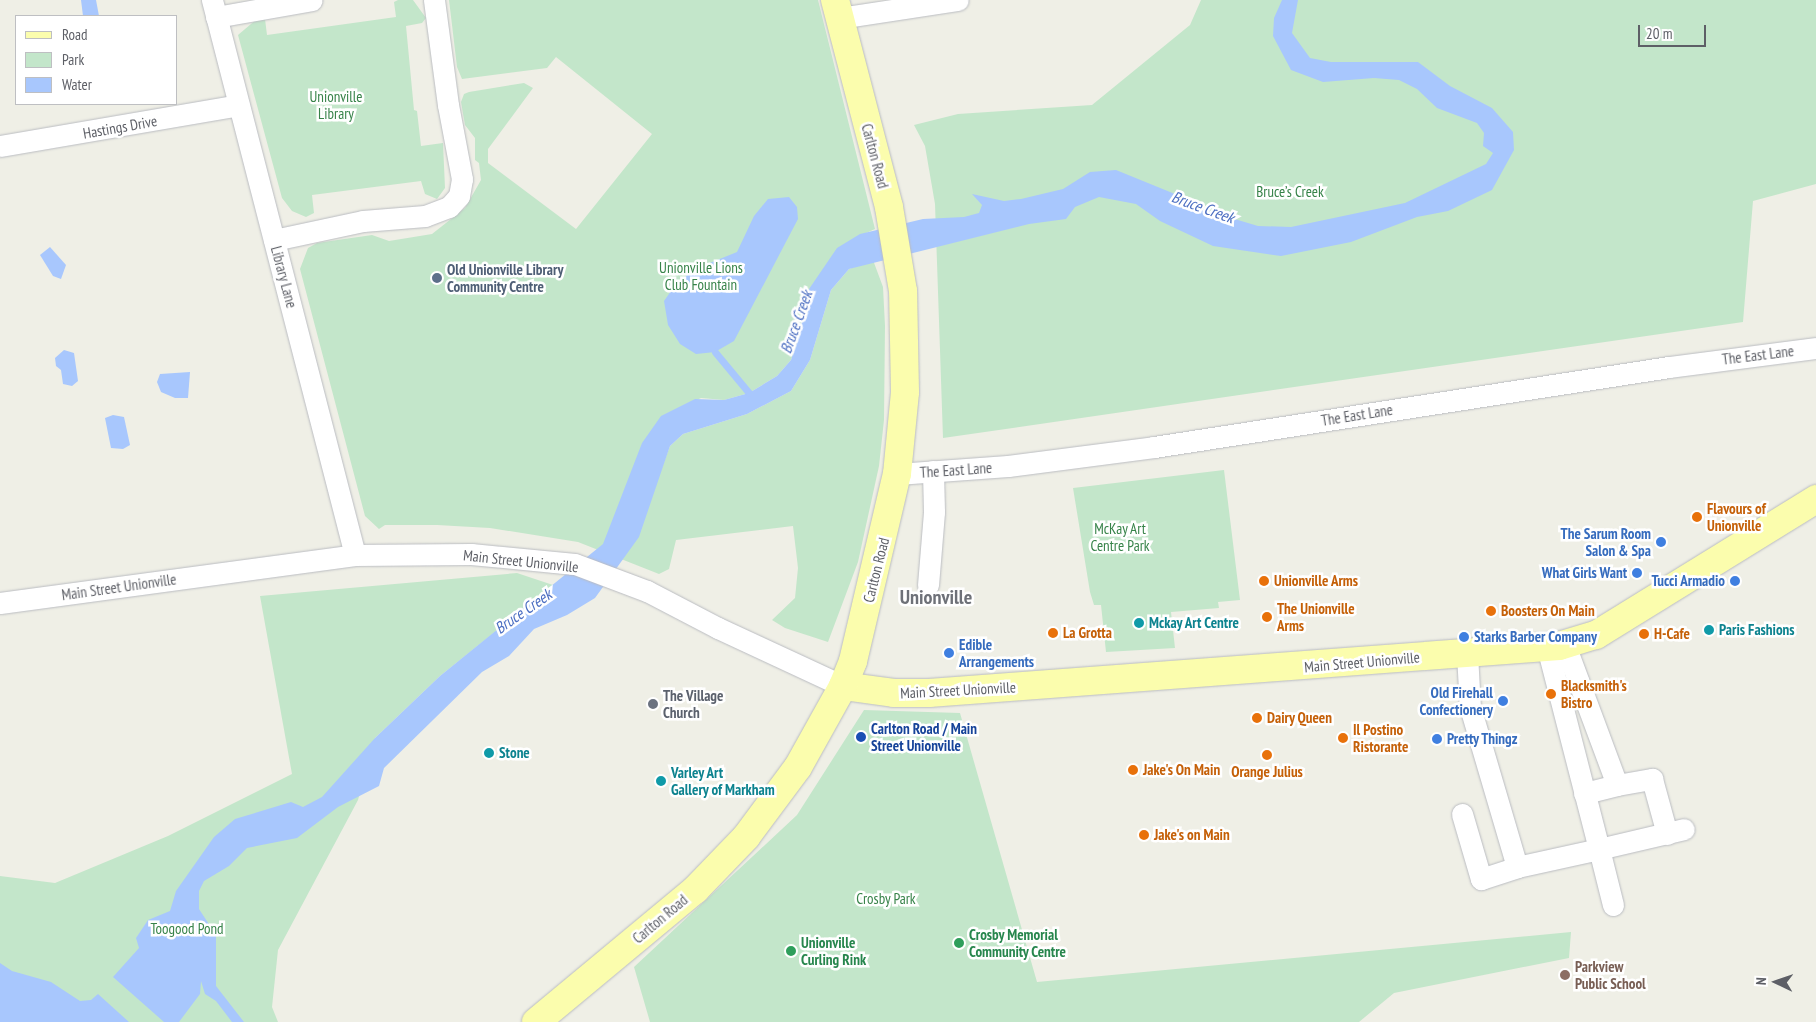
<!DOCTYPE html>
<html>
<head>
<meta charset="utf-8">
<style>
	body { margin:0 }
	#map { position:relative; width:1816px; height:1022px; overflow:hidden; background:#efefe6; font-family:"PT Sans Narrow",sans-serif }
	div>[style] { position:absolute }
	.green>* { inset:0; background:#c3e6ca }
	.water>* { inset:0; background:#a8c7fd }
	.stream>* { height:7px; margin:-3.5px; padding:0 3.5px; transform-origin:3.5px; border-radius:3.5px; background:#a8c7fd }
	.roads { filter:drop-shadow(0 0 1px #babcc1) drop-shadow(0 0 1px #babcc1) }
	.minor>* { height:21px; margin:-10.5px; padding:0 10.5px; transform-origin:10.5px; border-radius:10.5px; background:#fff }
	.major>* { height:28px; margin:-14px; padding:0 14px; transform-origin:14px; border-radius:14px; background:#fbfdad }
	.dots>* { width:14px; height:14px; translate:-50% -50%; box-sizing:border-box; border:2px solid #fff; border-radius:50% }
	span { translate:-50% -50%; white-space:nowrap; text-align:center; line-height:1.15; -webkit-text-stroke:5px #fff; paint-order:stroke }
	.park-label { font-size:15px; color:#378349 }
	.street-label { font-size:15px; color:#5d5f66 }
	.service-label { font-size:15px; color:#4e5e75; font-weight:700 }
	.left { translate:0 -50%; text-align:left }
	.food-label { font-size:15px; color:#c56008; font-weight:700 }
	.shop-label { font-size:15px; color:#366cbe; font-weight:700 }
	.right { translate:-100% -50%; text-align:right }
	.culture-label { font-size:15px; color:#0d838f; font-weight:700 }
	.worship-label { font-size:15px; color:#5b616d; font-weight:700 }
	.transit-label { font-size:15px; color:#164399; font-weight:700 }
	.leisure-label { font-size:15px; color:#27864d; font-weight:700 }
	.education-label { font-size:15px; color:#785e54; font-weight:700 }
	.water-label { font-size:16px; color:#4a6dc1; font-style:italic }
	.district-label { font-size:20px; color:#6e7178; font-weight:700 }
	.legend { position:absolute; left:15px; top:15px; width:162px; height:90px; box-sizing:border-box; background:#fff; border:1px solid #bebfc2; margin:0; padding:6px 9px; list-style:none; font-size:15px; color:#5d5f66 }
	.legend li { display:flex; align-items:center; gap:10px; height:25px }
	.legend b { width:25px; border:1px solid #bebfc2 }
	.north { position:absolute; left:1751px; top:957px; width:50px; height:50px; -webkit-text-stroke:4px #fff; paint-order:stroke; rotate:273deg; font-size:14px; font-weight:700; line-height:20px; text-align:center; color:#5d5f66 }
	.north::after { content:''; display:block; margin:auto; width:18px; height:22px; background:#5d5f66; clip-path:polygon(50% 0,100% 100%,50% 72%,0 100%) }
	.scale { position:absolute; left:1638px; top:25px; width:68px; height:22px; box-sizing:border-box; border:2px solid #5d5f66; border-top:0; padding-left:6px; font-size:15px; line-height:18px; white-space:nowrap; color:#5d5f66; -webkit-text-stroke:4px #fff; paint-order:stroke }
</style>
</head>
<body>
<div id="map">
	<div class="green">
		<i style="clip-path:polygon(398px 0,413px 0,426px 18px,422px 23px,406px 26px,414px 110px,417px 111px,421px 146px,443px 143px,445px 188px,437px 199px,425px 194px,421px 181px,312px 195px,314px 213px,306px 217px,292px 211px,282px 198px,238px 35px,258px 18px,265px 19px,267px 35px,396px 17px,394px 2px)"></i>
		<i style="clip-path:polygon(449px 0,818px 0,875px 229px,855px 238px,802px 313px,800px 333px,791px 360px,777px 376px,749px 393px,724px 400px,701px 398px,661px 417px,658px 478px,670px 446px,683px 434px,747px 414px,791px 391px,810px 360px,831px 290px,849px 269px,873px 260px,883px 287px,885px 326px,884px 420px,879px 466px,858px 562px,828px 642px,785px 628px,772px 620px,795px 598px,798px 568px,793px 526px,676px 540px,669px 569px,659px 574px,578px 542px,490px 528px,437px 525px,385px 525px,379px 529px,365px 516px,300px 269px,308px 248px,317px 243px,372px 235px,389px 241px,432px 234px,465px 208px,481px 180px,479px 163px,475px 160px,475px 138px,465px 125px,461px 102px,464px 94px,469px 92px,524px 83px,533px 88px,488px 149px,488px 163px,576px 229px,652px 134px,556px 57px,547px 68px,462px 79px,457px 67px)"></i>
		<i style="clip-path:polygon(1201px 0,1816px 0,1816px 184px,1753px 201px,1743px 322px,943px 438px,935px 204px,925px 146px,914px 125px,958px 114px,1092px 105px,1190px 25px)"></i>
		<i style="clip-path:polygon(1224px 470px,1240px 600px,1218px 602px,1219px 608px,1171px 612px,1175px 648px,1106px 652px,1101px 605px,1094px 605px,1090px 592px,1073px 488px)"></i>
		<i style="clip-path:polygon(517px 573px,553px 585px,440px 676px,375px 738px,358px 800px,278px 950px,272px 1007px,278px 1022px,0 1022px,0 876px,55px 883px,168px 836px,292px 774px,260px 596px)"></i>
		<i style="clip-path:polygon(864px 710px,960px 713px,1037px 982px,1571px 932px,1569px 958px,1394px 993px,1359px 1022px,650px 1022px,634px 967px,797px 815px)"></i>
	</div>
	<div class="water">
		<i style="clip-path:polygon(81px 0,96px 0,99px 16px,83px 16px)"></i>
		<i style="clip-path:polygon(1282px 0,1298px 0,1292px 33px,1310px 58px,1331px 62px,1418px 62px,1450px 86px,1492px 108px,1513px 132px,1514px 150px,1492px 190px,1448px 211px,1417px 217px,1351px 242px,1281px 256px,1213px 246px,1160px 221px,1136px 204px,1099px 197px,1075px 207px,1066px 219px,1029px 224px,849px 269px,831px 290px,810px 360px,791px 391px,747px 414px,683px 434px,670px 446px,639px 537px,595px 598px,567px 615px,534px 629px,509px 656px,482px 672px,384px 768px,379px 786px,338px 807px,297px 838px,247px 848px,229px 866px,204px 881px,199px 891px,199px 909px,216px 935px,216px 986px,244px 1022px,232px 1022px,216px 1001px,205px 994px,201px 981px,200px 994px,179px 1022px,164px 1022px,113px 977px,139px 948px,136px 938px,148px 920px,170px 911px,176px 891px,214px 837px,235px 819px,291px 802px,303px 807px,322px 797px,375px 738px,440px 676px,603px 544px,642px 443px,661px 416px,695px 399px,724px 400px,749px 393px,777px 376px,791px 360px,800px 333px,807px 292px,837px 248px,860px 234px,923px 219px,964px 217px,979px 213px,982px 205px,972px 194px,1004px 201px,1021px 199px,1063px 189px,1090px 172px,1116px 170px,1197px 203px,1211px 212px,1258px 226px,1291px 227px,1405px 203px,1486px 164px,1493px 153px,1483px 146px,1484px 133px,1477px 123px,1437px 108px,1417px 89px,1399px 80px,1374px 78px,1323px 82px,1291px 70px,1273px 36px,1274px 18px)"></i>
		<i style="clip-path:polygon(789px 197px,797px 207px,798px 219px,734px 341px,715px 352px,696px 354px,680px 344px,668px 325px,664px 301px,676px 284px,695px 269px,737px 252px,754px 216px,768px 199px)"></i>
		<i style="clip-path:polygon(50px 247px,66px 265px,61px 279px,53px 276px,40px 255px)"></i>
		<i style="clip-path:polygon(64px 350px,74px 353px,78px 381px,72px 386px,63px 384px,61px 370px,56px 366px,55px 358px)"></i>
		<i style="clip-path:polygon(190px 372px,188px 398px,175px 398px,161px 392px,157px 382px,160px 374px)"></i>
		<i style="clip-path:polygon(113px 415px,124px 417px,130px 445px,123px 449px,111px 448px,105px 418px)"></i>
		<i style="clip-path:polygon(0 963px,12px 971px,51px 982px,80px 1001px,91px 1000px,98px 994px,129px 1022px,0 1022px)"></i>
	</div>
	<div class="stream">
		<i style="left:715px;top:352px;width:53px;rotate:50.3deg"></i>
	</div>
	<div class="roads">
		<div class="minor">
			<i style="left:212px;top:0;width:573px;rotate:75.55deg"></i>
			<i style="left:216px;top:17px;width:97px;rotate:-10deg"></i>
			<i style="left:839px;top:18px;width:120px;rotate:-8.6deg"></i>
			<i style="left:0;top:146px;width:242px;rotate:-9.7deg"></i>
			<i style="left:274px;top:240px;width:91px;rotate:-12.1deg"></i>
			<i style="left:363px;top:221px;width:62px;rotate:-4.6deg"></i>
			<i style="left:425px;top:216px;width:26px;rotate:-21deg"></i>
			<i style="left:449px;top:207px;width:15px;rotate:-48deg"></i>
			<i style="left:459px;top:196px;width:17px;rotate:-80deg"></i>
			<i style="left:462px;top:179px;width:75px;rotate:-100.7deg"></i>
			<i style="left:448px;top:105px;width:106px;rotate:-97.6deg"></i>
			<i style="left:897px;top:474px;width:111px;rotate:-4.1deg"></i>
			<i style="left:1008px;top:466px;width:147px;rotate:-7.4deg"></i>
			<i style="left:1154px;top:447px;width:521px;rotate:-8.83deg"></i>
			<i style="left:1669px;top:367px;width:148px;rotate:-7.4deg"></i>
			<i style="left:928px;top:585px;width:73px;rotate:-85.3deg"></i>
			<i style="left:934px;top:512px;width:41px;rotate:-91.4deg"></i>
			<i style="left:0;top:603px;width:358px;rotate:-7.7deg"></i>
			<i style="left:355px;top:555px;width:116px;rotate:-0.5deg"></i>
			<i style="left:471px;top:554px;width:104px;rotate:5.5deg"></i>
			<i style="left:575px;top:564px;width:77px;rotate:20.6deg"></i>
			<i style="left:647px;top:591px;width:80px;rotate:27.5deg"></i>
			<i style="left:718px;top:628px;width:138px;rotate:24.9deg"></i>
			<i style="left:1565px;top:645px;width:149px;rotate:69.6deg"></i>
			<i style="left:1617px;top:785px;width:34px;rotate:166deg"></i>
			<i style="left:1467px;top:654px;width:53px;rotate:86.8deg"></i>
			<i style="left:1470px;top:707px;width:167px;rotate:73.6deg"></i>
			<i style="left:1617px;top:785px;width:36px;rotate:-10deg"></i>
			<i style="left:1652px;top:779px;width:57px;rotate:74.7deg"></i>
			<i style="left:1462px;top:814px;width:68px;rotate:73.7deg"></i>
			<i style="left:1481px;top:879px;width:38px;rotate:-18deg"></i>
			<i style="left:1517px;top:867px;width:84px;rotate:-12.4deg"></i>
			<i style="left:1599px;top:849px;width:209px;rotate:-104.4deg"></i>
			<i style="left:1613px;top:905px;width:58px;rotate:-104deg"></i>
			<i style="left:1599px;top:849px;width:87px;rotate:-13.2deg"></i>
		</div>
		<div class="major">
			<i style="left:843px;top:686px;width:51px;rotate:7.8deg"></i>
			<i style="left:894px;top:693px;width:35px"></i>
			<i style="left:929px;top:693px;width:632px;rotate:-4.27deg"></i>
			<i style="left:1559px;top:646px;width:39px;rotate:-17deg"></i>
			<i style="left:1596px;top:635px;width:259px;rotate:-31.7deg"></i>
			<i style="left:536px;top:1022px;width:207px;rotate:-39.7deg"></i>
			<i style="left:695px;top:890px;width:74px;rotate:-46.1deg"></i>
			<i style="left:746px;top:837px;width:87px;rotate:-53.4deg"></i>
			<i style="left:798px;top:767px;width:93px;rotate:-60.9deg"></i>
			<i style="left:843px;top:686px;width:27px;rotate:-68deg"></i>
			<i style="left:853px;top:661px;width:192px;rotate:-76.8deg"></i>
			<i style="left:897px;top:474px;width:82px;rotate:-84.4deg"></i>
			<i style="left:905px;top:392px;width:101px;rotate:-91.1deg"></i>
			<i style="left:903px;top:291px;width:85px;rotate:-99.5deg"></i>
			<i style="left:889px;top:207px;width:214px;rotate:-104.6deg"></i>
		</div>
	</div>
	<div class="dots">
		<i style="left:437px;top:278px;background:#5c6f8a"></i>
		<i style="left:1697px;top:517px;background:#e8710a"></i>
		<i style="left:1661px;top:542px;background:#3f7fe0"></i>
		<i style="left:1637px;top:573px;background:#3f7fe0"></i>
		<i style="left:1264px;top:581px;background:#e8710a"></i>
		<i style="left:1735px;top:581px;background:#3f7fe0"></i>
		<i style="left:1491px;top:611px;background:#e8710a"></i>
		<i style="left:1267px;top:617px;background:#e8710a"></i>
		<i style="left:1139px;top:623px;background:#0f9aa8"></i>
		<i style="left:1709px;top:630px;background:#0f9aa8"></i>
		<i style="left:1053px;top:633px;background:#e8710a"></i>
		<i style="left:1644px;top:634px;background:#e8710a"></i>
		<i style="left:1464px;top:637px;background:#3f7fe0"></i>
		<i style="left:949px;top:653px;background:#3f7fe0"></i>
		<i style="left:1551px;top:694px;background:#e8710a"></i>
		<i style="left:1503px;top:701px;background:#3f7fe0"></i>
		<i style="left:653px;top:704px;background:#6b7280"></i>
		<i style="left:1257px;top:718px;background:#e8710a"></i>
		<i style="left:861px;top:737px;background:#1a4fb4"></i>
		<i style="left:1343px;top:738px;background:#e8710a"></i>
		<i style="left:1437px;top:739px;background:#3f7fe0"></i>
		<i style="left:489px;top:753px;background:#0f9aa8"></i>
		<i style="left:1267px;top:755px;background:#e8710a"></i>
		<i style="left:1133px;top:770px;background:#e8710a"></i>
		<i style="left:661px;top:781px;background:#0f9aa8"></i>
		<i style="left:1144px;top:835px;background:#e8710a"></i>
		<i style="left:959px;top:943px;background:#2e9e5b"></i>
		<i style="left:791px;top:951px;background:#2e9e5b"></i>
		<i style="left:1565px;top:975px;background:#8d6e63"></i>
	</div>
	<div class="park-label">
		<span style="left:336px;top:105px">Unionville<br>Library</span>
		<span style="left:1290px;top:192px">Bruce’s Creek</span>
		<span style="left:701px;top:276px">Unionville Lions<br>Club Fountain</span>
		<span style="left:1120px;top:537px">McKay Art<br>Centre Park</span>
		<span style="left:886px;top:899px">Crosby Park</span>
		<span style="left:187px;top:929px">Toogood Pond</span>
	</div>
	<div class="street-label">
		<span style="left:120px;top:127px;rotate:-10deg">Hastings Drive</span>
		<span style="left:875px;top:156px;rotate:75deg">Carlton Road</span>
		<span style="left:284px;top:277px;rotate:75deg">Library Lane</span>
		<span style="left:1758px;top:355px;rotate:-7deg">The East Lane</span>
		<span style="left:1357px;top:415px;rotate:-9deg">The East Lane</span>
		<span style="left:956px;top:470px;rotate:-4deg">The East Lane</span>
		<span style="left:521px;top:561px;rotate:6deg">Main Street Unionville</span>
		<span style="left:876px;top:570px;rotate:-76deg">Carlton Road</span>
		<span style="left:119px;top:587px;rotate:-8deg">Main Street Unionville</span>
		<span style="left:1362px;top:662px;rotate:-5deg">Main Street Unionville</span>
		<span style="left:958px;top:690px;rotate:-3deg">Main Street Unionville</span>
		<span style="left:660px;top:919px;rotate:-40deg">Carlton Road</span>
	</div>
	<div class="service-label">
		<span class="left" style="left:447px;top:278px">Old Unionville Library<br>Community Centre</span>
	</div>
	<div class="food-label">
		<span class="left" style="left:1707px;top:517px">Flavours of<br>Unionville</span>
		<span class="left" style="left:1274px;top:581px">Unionville Arms</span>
		<span class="left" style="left:1277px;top:617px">The Unionville<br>Arms</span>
		<span class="left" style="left:1501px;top:611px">Boosters On Main</span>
		<span class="left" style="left:1063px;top:633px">La Grotta</span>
		<span class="left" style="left:1654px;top:634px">H-Cafe</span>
		<span class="left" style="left:1561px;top:694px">Blacksmith's<br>Bistro</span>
		<span class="left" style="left:1267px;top:718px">Dairy Queen</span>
		<span class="left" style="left:1353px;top:738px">Il Postino<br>Ristorante</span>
		<span class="left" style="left:1143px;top:770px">Jake's On Main</span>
		<span style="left:1267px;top:772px">Orange Julius</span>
		<span class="left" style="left:1154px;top:835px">Jake's on Main</span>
	</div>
	<div class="shop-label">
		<span class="right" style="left:1651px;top:542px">The Sarum Room<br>Salon &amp; Spa</span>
		<span class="right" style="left:1627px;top:573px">What Girls Want</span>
		<span class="right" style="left:1725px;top:581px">Tucci Armadio</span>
		<span class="left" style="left:1474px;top:637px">Starks Barber Company</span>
		<span class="left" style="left:959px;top:653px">Edible<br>Arrangements</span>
		<span class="right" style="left:1493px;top:701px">Old Firehall<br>Confectionery</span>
		<span class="left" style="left:1447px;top:739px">Pretty Thingz</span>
	</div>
	<div class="culture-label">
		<span class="left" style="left:1149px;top:623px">Mckay Art Centre</span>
		<span class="left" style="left:1719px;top:630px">Paris Fashions</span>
		<span class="left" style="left:499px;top:753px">Stone</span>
		<span class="left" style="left:671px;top:781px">Varley Art<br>Gallery of Markham</span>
	</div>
	<div class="worship-label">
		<span class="left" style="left:663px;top:704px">The Village<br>Church</span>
	</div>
	<div class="transit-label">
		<span class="left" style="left:871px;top:737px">Carlton Road / Main<br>Street Unionville</span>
	</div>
	<div class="leisure-label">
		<span class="left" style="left:969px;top:943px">Crosby Memorial<br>Community Centre</span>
		<span class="left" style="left:801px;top:951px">Unionville<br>Curling Rink</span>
	</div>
	<div class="education-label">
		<span class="left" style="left:1575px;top:975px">Parkview<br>Public School</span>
	</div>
	<div class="water-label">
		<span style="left:1203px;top:207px;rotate:20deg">Bruce Creek</span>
		<span style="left:796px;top:322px;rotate:-70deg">Bruce Creek</span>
		<span style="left:523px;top:611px;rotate:-35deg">Bruce Creek</span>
	</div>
	<div class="district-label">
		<span style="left:936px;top:597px">Unionville</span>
	</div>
	<ul class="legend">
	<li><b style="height:6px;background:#fbfdad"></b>Road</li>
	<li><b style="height:14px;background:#c3e6ca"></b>Park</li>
	<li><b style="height:14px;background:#a8c7fd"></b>Water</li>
	</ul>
	<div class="north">N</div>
	<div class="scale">20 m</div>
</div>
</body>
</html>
